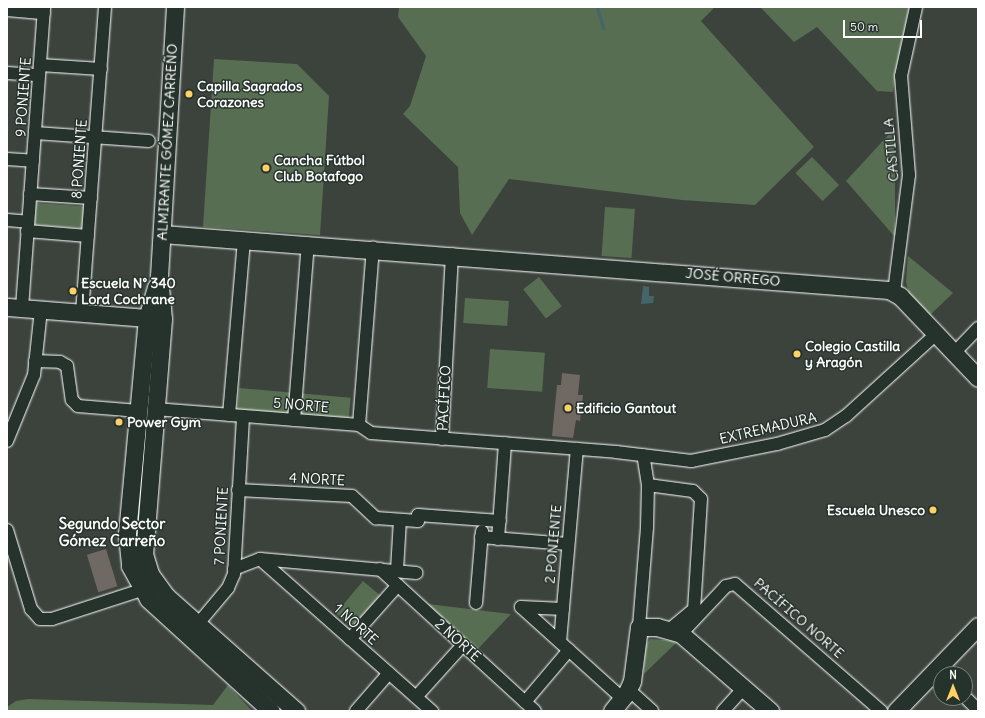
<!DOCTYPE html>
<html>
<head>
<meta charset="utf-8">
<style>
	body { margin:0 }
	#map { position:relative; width:985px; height:718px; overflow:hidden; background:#3c433d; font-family:Delius,sans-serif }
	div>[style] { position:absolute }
	.green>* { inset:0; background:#586e52; transform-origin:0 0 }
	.water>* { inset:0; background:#45656b }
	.stream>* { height:3px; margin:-1.5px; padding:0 1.5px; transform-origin:1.5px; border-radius:1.5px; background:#45656b }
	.building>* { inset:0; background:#706862; transform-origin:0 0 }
	.roads { filter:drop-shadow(0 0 1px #fff) drop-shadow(0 0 1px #fff) }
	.street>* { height:12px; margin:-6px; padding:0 6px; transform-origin:6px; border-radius:6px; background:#26332d }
	.secondary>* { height:17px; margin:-8.5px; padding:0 8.5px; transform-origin:8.5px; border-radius:8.5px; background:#26332d }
	.dots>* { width:11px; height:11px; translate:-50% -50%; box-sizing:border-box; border:2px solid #26332d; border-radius:50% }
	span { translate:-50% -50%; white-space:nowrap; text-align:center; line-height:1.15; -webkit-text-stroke:3px #26332d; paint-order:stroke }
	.poi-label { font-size:14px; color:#fff; font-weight:700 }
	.left { translate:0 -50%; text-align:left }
	.right { translate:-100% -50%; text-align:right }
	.street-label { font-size:14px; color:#fff }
	.neighbourhood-label { font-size:15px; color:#fff; font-weight:700 }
	.frame { position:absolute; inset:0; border:8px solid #fff; pointer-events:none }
	.north { position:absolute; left:933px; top:666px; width:40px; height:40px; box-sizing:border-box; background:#26332d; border:1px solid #7d8581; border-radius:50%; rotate:0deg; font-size:11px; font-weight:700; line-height:16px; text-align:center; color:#fff }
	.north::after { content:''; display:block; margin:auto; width:14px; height:18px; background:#ffd166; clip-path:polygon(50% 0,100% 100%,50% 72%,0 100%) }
	.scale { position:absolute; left:843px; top:20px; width:79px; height:18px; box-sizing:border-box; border:2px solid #fff; border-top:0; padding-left:5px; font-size:12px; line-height:14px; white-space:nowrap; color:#fff; -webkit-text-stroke:3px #26332d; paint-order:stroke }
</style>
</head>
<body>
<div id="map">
	<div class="green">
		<i style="clip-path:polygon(399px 7px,715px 7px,701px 21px,814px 147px,755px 205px,682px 200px,509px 179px,472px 235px,460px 213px,458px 167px,403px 114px,410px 106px,426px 56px,398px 17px)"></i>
		<i style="clip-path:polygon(760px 7px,909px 7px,893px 92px,877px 91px,817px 27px,794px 42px)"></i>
		<i style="clip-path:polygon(214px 59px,297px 64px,329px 96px,320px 235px,203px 227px)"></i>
		<i style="clip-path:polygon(892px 131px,895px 158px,895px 237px,846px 181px)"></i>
		<i style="left:812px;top:157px;width:39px;height:23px;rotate:46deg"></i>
		<i style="left:36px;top:203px;width:51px;height:22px;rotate:4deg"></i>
		<i style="left:605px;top:207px;width:30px;height:49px;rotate:4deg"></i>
		<i style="clip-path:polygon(908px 256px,953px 293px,929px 316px,910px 297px,906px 282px)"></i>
		<i style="left:539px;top:277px;width:37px;height:20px;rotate:52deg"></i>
		<i style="left:465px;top:298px;width:44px;height:25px;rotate:4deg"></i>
		<i style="left:490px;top:349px;width:55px;height:39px;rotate:4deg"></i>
		<i style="left:239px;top:388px;width:112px;height:24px;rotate:5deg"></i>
		<i style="left:363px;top:581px;width:25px;height:42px;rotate:40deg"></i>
		<i style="clip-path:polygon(420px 603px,511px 614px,475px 652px)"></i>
		<i style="clip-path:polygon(650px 639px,678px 641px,644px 674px,645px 646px)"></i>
		<i style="clip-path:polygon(228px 685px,252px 711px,7px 711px,7px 707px,16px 701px,28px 699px,213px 705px)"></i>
	</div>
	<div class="water">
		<i style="clip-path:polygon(643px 286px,649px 287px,649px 296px,654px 296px,653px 303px,641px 304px)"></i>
	</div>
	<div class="stream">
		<i style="left:597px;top:7px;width:22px;rotate:74deg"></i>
	</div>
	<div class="building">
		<i style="clip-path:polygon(562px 373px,580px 375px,578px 395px,583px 395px,580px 421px,576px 420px,573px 438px,552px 436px,557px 385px,561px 385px)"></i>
		<i style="left:106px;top:549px;width:39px;height:20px;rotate:73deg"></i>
	</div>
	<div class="roads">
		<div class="street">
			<i style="left:7px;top:10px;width:37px;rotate:5deg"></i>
			<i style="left:40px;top:65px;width:61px;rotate:3.8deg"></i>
			<i style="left:7px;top:73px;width:32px;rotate:4deg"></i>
			<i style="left:35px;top:133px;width:114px;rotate:4deg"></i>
			<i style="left:7px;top:159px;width:26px;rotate:4deg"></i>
			<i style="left:30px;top:194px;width:61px;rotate:3.8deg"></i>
			<i style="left:7px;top:220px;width:21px;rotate:5deg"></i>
			<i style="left:27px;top:231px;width:61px;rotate:4.7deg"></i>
			<i style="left:894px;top:292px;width:118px;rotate:-82.7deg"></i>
			<i style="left:909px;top:175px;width:99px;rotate:-94.6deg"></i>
			<i style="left:901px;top:76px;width:71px;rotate:-77.7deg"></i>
			<i style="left:22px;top:308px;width:302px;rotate:-85.8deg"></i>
			<i style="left:82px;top:313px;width:307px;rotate:-85.7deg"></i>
			<i style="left:954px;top:353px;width:35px;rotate:-46deg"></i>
			<i style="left:35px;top:361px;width:25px;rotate:2deg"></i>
			<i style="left:60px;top:362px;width:8px;rotate:30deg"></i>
			<i style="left:67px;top:366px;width:34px;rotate:82deg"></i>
			<i style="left:72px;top:400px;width:8px;rotate:45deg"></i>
			<i style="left:78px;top:406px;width:61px;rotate:4.7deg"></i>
			<i style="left:155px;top:409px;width:205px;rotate:4.5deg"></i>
			<i style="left:359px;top:425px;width:14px;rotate:34deg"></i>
			<i style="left:371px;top:433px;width:246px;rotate:4.4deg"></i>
			<i style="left:616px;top:452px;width:76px;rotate:6.8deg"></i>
			<i style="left:691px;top:461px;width:88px;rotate:-11.2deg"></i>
			<i style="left:777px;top:444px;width:50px;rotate:-16.3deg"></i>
			<i style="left:825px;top:430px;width:25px;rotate:-34deg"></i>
			<i style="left:846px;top:416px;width:122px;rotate:-42.3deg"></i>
			<i style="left:229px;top:415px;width:177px;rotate:-85.1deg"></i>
			<i style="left:294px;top:420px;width:177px;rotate:-85.5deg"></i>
			<i style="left:359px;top:425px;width:178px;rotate:-85.5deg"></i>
			<i style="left:442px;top:439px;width:185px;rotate:-86.9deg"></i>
			<i style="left:7px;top:441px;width:71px;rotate:-67.8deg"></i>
			<i style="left:34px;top:375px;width:65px;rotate:-83.9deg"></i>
			<i style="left:648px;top:485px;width:45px;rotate:7.6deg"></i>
			<i style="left:693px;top:491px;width:11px;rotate:45deg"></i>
			<i style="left:701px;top:499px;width:110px;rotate:93.6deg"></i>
			<i style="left:694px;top:609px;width:31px;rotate:140deg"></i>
			<i style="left:238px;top:490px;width:114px;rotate:3deg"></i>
			<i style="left:352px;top:496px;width:33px;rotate:43deg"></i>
			<i style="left:376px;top:518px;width:42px;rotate:4.1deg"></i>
			<i style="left:418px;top:521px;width:6px;rotate:-90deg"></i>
			<i style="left:418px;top:515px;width:82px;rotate:4.2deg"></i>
			<i style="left:7px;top:530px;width:83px;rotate:73.1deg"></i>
			<i style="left:31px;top:609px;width:13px;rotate:48deg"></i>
			<i style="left:40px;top:619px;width:12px"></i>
			<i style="left:52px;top:619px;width:94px;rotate:-18deg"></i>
			<i style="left:481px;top:537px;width:87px;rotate:4.6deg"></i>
			<i style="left:498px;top:539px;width:96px;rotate:-85.8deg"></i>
			<i style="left:260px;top:559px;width:230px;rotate:41.5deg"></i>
			<i style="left:234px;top:569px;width:28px;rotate:-21deg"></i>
			<i style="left:260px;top:559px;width:157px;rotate:5.1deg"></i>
			<i style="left:380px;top:569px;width:210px;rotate:42.5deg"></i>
			<i style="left:397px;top:570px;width:50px;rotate:-86.6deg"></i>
			<i style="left:476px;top:603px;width:72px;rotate:-85.2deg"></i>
			<i style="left:521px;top:607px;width:137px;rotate:42deg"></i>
			<i style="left:521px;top:607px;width:42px;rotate:2.7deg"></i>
			<i style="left:197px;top:625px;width:48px;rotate:-50deg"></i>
			<i style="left:228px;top:588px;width:15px;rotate:-67deg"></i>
			<i style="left:234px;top:574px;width:158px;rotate:-86.7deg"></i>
			<i style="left:639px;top:627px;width:100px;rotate:-85.4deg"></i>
			<i style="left:647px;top:527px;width:42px;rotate:-88.6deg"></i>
			<i style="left:648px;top:485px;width:30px;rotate:-99deg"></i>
			<i style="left:681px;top:634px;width:66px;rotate:-46.8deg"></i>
			<i style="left:726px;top:586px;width:9px;rotate:-13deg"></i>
			<i style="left:735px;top:584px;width:194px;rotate:41deg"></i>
			<i style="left:350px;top:639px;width:72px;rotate:-48.4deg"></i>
			<i style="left:560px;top:642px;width:194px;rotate:-85deg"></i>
			<i style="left:629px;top:690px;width:31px;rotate:42deg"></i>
			<i style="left:416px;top:697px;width:70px;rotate:-47.9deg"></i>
			<i style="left:965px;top:697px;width:18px;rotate:45deg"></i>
			<i style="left:525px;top:702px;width:68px;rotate:-49.8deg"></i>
			<i style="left:356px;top:711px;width:50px;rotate:-49deg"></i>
			<i style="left:723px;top:711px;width:31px;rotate:-48deg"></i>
		</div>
		<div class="secondary">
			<i style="left:175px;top:7px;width:269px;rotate:93.4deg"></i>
			<i style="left:159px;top:276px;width:43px;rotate:84.7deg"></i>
			<i style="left:163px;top:319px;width:236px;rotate:94.6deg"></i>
			<i style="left:144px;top:554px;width:21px;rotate:73deg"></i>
			<i style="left:150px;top:574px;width:27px;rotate:54deg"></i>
			<i style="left:166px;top:596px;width:174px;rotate:41.5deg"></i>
			<i style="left:162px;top:234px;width:729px;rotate:4.4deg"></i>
			<i style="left:889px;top:290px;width:13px;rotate:29deg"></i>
			<i style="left:900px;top:296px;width:113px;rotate:46.4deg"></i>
			<i style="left:156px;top:287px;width:32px;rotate:106deg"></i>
			<i style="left:147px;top:318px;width:218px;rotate:95.3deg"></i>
			<i style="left:127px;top:535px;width:31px;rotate:84deg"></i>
			<i style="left:130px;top:566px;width:38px;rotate:61deg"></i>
			<i style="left:148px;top:599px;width:166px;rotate:42.3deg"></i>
			<i style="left:7px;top:307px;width:151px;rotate:4.5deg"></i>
			<i style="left:612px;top:711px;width:22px;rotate:-51deg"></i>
			<i style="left:626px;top:694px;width:14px;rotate:-65deg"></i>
			<i style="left:632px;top:681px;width:54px;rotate:-82.6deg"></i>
			<i style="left:639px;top:627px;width:18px"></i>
			<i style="left:657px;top:627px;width:25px;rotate:16deg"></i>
			<i style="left:681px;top:634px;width:118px;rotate:40.9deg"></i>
			<i style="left:896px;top:711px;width:118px;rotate:-46deg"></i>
		</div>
	</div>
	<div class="dots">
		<i style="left:189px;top:94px;background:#ffd166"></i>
		<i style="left:266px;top:168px;background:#ffd166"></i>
		<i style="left:73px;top:291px;background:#ffd166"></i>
		<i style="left:797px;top:354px;background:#ffd166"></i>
		<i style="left:568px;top:408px;background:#ffd166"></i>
		<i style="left:119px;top:422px;background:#ffd166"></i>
		<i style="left:933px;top:510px;background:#ffd166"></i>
	</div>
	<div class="poi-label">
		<span class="left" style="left:197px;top:94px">Capilla Sagrados<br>Corazones</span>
		<span class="left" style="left:274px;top:168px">Cancha Fútbol<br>Club Botafogo</span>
		<span class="left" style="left:81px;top:291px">Escuela N° 340<br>Lord Cochrane</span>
		<span class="left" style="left:805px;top:354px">Colegio Castilla<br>y Aragón</span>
		<span class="left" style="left:576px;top:408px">Edificio Gantout</span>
		<span class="left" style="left:127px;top:422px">Power Gym</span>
		<span class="right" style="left:925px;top:510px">Escuela Unesco</span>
	</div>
	<div class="street-label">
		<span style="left:23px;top:97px;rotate:-86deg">9 PONIENTE</span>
		<span style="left:167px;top:142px;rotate:-87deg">ALMIRANTE GÓMEZ CARREÑO</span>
		<span style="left:891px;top:150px;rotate:-95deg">CASTILLA</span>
		<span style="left:79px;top:159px;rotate:-86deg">8 PONIENTE</span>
		<span style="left:733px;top:277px;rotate:5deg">JOSÉ ORREGO</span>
		<span style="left:444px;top:398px;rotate:-87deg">PACÍFICO</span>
		<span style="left:301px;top:405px;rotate:5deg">5 NORTE</span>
		<span style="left:768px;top:428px;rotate:-13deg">EXTREMADURA</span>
		<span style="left:317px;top:479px;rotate:3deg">4 NORTE</span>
		<span style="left:221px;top:526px;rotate:-87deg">7 PONIENTE</span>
		<span style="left:553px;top:544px;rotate:-85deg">2 PONIENTE</span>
		<span style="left:799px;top:618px;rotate:41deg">PACÍFICO NORTE</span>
		<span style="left:356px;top:624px;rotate:42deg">1 NORTE</span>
		<span style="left:458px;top:640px;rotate:42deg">2 NORTE</span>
	</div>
	<div class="neighbourhood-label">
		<span style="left:112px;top:532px">Segundo Sector<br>Gómez Carreño</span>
	</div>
	<div class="frame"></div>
	<div class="north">N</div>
	<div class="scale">50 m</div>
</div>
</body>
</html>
